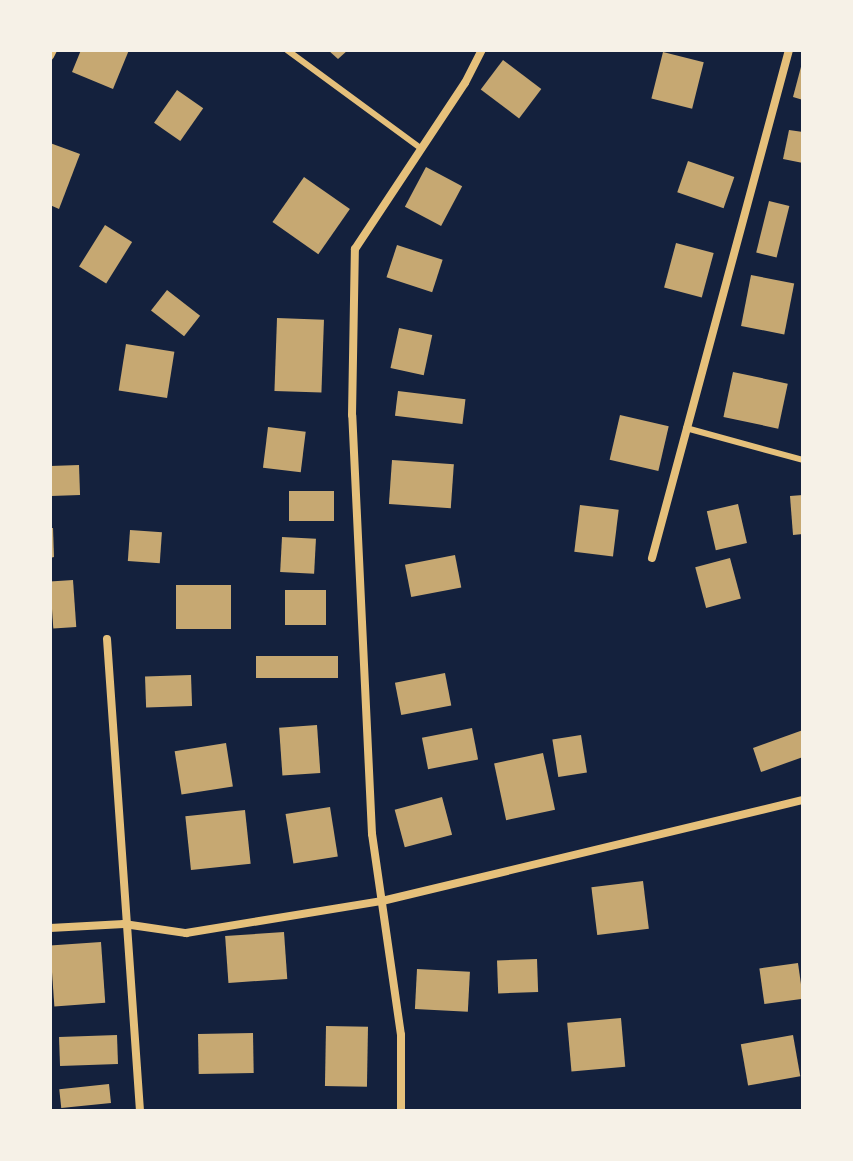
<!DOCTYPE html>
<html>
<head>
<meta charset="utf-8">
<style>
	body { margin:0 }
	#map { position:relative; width:853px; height:1161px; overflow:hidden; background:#14213d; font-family:Commissioner,sans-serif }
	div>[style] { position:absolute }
	.building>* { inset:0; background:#c6a872; transform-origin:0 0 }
	.service>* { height:6px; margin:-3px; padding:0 3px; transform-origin:3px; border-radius:3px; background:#e5c07b }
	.minor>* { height:8px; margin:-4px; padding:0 4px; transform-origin:4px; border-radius:4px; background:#e5c07b }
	span { translate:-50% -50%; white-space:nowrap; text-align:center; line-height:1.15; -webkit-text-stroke:6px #f6f1e7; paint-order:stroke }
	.frame { position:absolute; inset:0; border:52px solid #f6f1e7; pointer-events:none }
</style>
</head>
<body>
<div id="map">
	<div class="building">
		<i style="clip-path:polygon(81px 50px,129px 50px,113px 89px,72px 72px)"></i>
		<i style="clip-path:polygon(328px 50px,348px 50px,338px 59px)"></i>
		<i style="left:663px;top:52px;width:42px;height:48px;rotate:14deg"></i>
		<i style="left:503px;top:60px;width:48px;height:37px;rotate:37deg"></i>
		<i style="clip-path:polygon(802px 63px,803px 63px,803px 100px,793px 97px)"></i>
		<i style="left:177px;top:90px;width:32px;height:40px;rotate:35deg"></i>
		<i style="clip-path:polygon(789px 130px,803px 132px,803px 163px,783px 159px)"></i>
		<i style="clip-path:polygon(50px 143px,80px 154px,59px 209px,50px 205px)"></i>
		<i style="left:688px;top:161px;width:49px;height:33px;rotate:19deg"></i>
		<i style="left:426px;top:167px;width:41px;height:45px;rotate:28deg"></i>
		<i style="left:304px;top:177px;width:56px;height:55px;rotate:35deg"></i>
		<i style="left:769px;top:201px;width:21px;height:53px;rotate:14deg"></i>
		<i style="left:105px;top:225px;width:32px;height:49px;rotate:32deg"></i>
		<i style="left:676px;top:243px;width:39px;height:46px;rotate:15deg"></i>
		<i style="left:397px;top:245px;width:48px;height:34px;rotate:18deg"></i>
		<i style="left:751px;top:275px;width:44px;height:52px;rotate:11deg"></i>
		<i style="left:167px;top:290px;width:42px;height:26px;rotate:38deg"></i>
		<i style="left:277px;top:318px;width:47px;height:73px;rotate:2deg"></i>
		<i style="left:399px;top:328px;width:34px;height:41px;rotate:12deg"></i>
		<i style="left:126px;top:344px;width:49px;height:47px;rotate:9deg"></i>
		<i style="left:733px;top:372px;width:56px;height:46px;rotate:12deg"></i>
		<i style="left:398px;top:391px;width:68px;height:25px;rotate:7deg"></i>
		<i style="left:620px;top:415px;width:50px;height:46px;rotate:13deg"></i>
		<i style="left:268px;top:427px;width:38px;height:41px;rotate:7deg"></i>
		<i style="left:392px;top:460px;width:62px;height:44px;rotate:4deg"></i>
		<i style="left:79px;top:465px;width:30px;height:29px;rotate:88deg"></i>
		<i style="left:289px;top:491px;width:45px;height:30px"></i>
		<i style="clip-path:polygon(803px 495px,803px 534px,793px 535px,790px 496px)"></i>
		<i style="left:738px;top:504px;width:40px;height:32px;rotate:77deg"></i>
		<i style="left:580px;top:505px;width:39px;height:47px;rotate:7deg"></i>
		<i style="clip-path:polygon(50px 528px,53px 528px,54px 557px,50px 558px)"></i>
		<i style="left:130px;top:530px;width:32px;height:31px;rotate:4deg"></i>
		<i style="left:282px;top:537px;width:34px;height:35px;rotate:3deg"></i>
		<i style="left:455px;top:555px;width:33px;height:51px;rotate:79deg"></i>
		<i style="left:730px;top:558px;width:42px;height:36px;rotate:75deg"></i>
		<i style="left:73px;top:580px;width:47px;height:23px;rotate:86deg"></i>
		<i style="left:231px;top:585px;width:44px;height:55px;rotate:90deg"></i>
		<i style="left:285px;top:590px;width:41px;height:35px"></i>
		<i style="left:338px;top:656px;width:22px;height:82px;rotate:90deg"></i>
		<i style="left:445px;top:673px;width:33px;height:51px;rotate:79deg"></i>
		<i style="left:191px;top:675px;width:31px;height:46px;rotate:88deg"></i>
		<i style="left:317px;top:725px;width:48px;height:38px;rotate:86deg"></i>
		<i style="left:472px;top:728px;width:32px;height:51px;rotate:79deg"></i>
		<i style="clip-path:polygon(803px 730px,803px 757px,761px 772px,753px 748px)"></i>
		<i style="left:581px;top:735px;width:38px;height:29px;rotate:81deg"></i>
		<i style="left:226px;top:743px;width:44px;height:52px;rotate:81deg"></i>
		<i style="left:543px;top:753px;width:58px;height:50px;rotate:78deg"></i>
		<i style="left:442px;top:797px;width:39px;height:49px;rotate:75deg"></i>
		<i style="left:330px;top:807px;width:50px;height:45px;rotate:81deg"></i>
		<i style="left:245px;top:810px;width:54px;height:60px;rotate:84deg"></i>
		<i style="left:643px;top:881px;width:48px;height:52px;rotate:83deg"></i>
		<i style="left:284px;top:932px;width:47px;height:59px;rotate:86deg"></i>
		<i style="left:101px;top:942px;width:61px;height:51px;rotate:86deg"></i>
		<i style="left:537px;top:959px;width:33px;height:40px;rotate:88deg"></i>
		<i style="left:798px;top:963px;width:36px;height:39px;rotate:82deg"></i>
		<i style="left:417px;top:969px;width:53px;height:40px;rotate:3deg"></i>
		<i style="left:621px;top:1018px;width:49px;height:54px;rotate:85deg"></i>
		<i style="left:326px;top:1026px;width:42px;height:60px;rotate:1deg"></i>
		<i style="left:253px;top:1033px;width:40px;height:55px;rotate:89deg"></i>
		<i style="left:117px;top:1035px;width:29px;height:58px;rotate:88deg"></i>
		<i style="left:793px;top:1035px;width:42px;height:53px;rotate:80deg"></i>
		<i style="left:109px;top:1084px;width:19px;height:50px;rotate:84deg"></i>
	</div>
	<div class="service">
		<i style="left:287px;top:50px;width:167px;rotate:36.3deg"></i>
		<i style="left:686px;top:428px;width:121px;rotate:15.3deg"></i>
	</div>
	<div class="minor">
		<i style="left:50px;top:56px;width:7px;rotate:-63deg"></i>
		<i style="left:652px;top:558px;width:526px;rotate:-74.91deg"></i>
		<i style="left:107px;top:639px;width:473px;rotate:86deg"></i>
		<i style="left:50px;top:928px;width:74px;rotate:-3.1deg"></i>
		<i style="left:124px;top:924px;width:63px;rotate:8.3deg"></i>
		<i style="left:186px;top:933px;width:199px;rotate:-9.3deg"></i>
		<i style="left:382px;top:901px;width:433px;rotate:-13.5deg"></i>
		<i style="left:401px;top:1111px;width:76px;rotate:-90deg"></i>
		<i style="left:401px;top:1035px;width:203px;rotate:-98.2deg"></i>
		<i style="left:372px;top:834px;width:419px;rotate:-92.7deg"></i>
		<i style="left:352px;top:415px;width:166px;rotate:-89deg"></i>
		<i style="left:355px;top:249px;width:199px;rotate:-56.5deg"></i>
		<i style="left:465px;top:83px;width:37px;rotate:-63deg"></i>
	</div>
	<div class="frame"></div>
</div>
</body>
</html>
